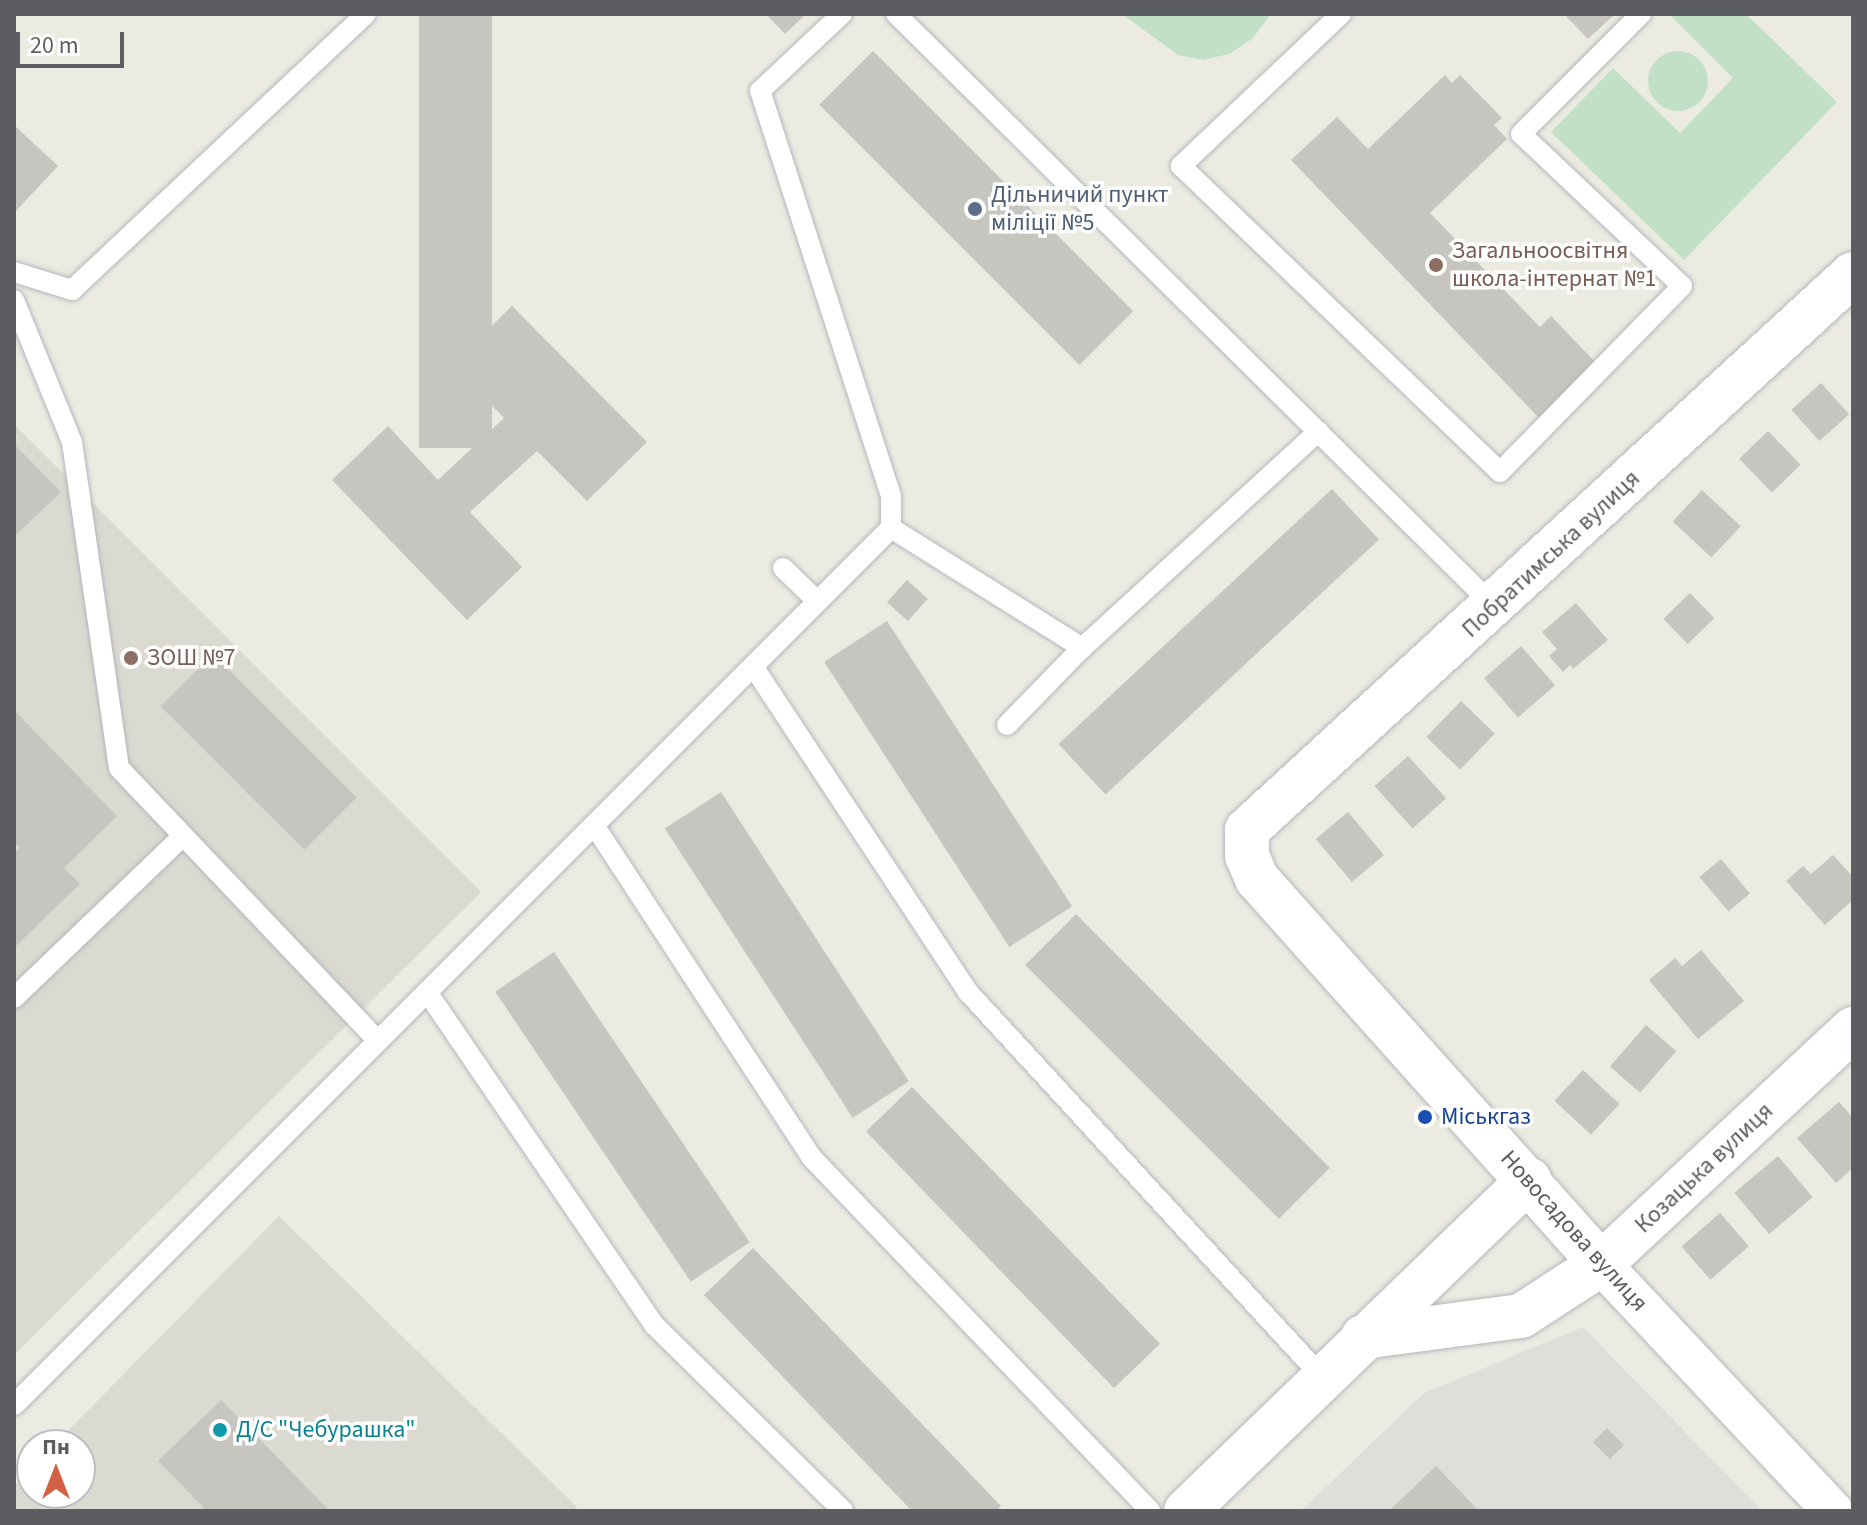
<!DOCTYPE html>
<html>
<head>
<meta charset="utf-8">
<style>
	body { margin:0 }
	#map { position:relative; width:1867px; height:1525px; overflow:hidden; background:#ebebe2; font-family:"Source Sans 3",sans-serif }
	div>[style] { position:absolute }
	.industrial>* { inset:0; background:#dfdeda }
	.education>* { inset:0; background:#dbdad1 }
	.green>* { inset:0; background:#c2e0c6 }
	.round { border-radius:50% }
	.building>* { inset:0; background:#c7c5bf; transform-origin:0 0 }
	.roads { filter:drop-shadow(0 0 2px #b5b7bb) drop-shadow(0 0 2px #b5b7bb) }
	.service>* { height:20px; margin:-10px; padding:0 10px; transform-origin:10px; border-radius:10px; background:#fff }
	.minor>* { height:40px; margin:-20px; padding:0 20px; transform-origin:20px; border-radius:20px; background:#fff }
	.tertiary>* { height:44px; margin:-22px; padding:0 22px; transform-origin:22px; border-radius:22px; background:#fff }
	.dots>* { width:22px; height:22px; translate:-50% -50%; box-sizing:border-box; border:4px solid #fff; border-radius:50% }
	span { translate:-50% -50%; white-space:nowrap; text-align:center; line-height:1.15; -webkit-text-stroke:7px #fff; paint-order:stroke }
	.service-label { font-size:24px; color:#4e5e75 }
	.left { translate:0 -50%; text-align:left }
	.education-label { font-size:24px; color:#785e54 }
	.street-label { font-size:24px; color:#5b5d61 }
	.transit-label { font-size:24px; color:#164399 }
	.culture-label { font-size:24px; color:#0d838f }
	.frame { position:absolute; inset:0; border:16px solid #5b5d61; pointer-events:none }
	.north { position:absolute; left:16px; top:1429px; width:80px; height:80px; box-sizing:border-box; background:#fff; border:2px solid #bdbec0; border-radius:50%; rotate:0deg; font-size:22px; font-weight:700; line-height:32px; text-align:center; color:#5b5d61 }
	.north::after { content:''; display:block; margin:auto; width:28px; height:36px; background:#d26042; clip-path:polygon(50% 0,100% 100%,50% 72%,0 100%) }
	.scale { position:absolute; left:16px; top:32px; width:108px; height:36px; box-sizing:border-box; border:4px solid #5b5d61; border-top:0; padding-left:10px; font-size:24px; line-height:28px; white-space:nowrap; color:#5b5d61; -webkit-text-stroke:6px #fff; paint-order:stroke }
</style>
</head>
<body>
<div id="map">
	<div class="industrial">
		<i style="clip-path:polygon(1583px 1327px,1762px 1511px,1301px 1511px,1424px 1393px)"></i>
	</div>
	<div class="education">
		<i style="clip-path:polygon(14px 424px,481px 892px,14px 1355px)"></i>
		<i style="clip-path:polygon(279px 1216px,577px 1507px,573px 1511px,14px 1511px,14px 1486px,32px 1468px,32px 1493px,80px 1493px,80px 1445px,54px 1445px)"></i>
	</div>
	<div class="green">
		<i style="clip-path:polygon(1122px 14px,1271px 14px,1252px 39px,1229px 54px,1203px 60px,1178px 55px)"></i>
		<i style="clip-path:polygon(1669px 14px,1746px 14px,1837px 102px,1684px 260px,1551px 132px,1613px 68px,1680px 133px,1733px 78px)"></i>
		<i class="round" style="left:1648px;top:51px;width:60px;height:60px"></i>
	</div>
	<div class="building">
		<i style="left:419px;top:14px;width:73px;height:434px"></i>
		<i style="clip-path:polygon(766px 14px,806px 14px,785px 34px)"></i>
		<i style="clip-path:polygon(1564px 14px,1615px 14px,1588px 39px)"></i>
		<i style="left:873px;top:51px;width:368px;height:76px;rotate:45deg"></i>
		<i style="clip-path:polygon(1445px 75px,1452px 83px,1460px 75px,1502px 118px,1494px 125px,1507px 139px,1430px 213px,1540px 327px,1551px 316px,1599px 366px,1542px 421px,1291px 160px,1337px 117px,1368px 149px)"></i>
		<i style="clip-path:polygon(14px 125px,58px 166px,14px 213px)"></i>
		<i style="clip-path:polygon(512px 306px,647px 442px,587px 501px,537px 451px,470px 512px,522px 567px,467px 620px,332px 480px,388px 426px,438px 480px,504px 418px,452px 365px)"></i>
		<i style="left:1821px;top:383px;width:42px;height:40px;rotate:48deg"></i>
		<i style="left:1768px;top:431px;width:47px;height:40px;rotate:46deg"></i>
		<i style="clip-path:polygon(14px 444px,61px 492px,14px 537px)"></i>
		<i style="left:1332px;top:489px;width:69px;height:374px;rotate:47deg"></i>
		<i style="left:1702px;top:490px;width:53px;height:43px;rotate:43deg"></i>
		<i style="left:907px;top:580px;width:28px;height:30px;rotate:42deg"></i>
		<i style="left:1690px;top:593px;width:35px;height:37px;rotate:46deg"></i>
		<i style="clip-path:polygon(1576px 603px,1608px 640px,1573px 669px,1570px 665px,1563px 672px,1549px 656px,1557px 649px,1542px 632px)"></i>
		<i style="left:887px;top:621px;width:340px;height:75px;rotate:57deg"></i>
		<i style="left:1521px;top:646px;width:52px;height:49px;rotate:49deg"></i>
		<i style="left:213px;top:654px;width:203px;height:74px;rotate:45deg"></i>
		<i style="left:1461px;top:701px;width:47px;height:50px;rotate:44deg"></i>
		<i style="clip-path:polygon(14px 710px,117px 816px,64px 868px,80px 884px,14px 948px,14px 853px,20px 848px,14px 842px)"></i>
		<i style="left:1408px;top:756px;width:57px;height:45px;rotate:48deg"></i>
		<i style="left:721px;top:792px;width:345px;height:67px;rotate:57deg"></i>
		<i style="left:1348px;top:812px;width:56px;height:42px;rotate:50deg"></i>
		<i style="clip-path:polygon(1833px 855px,1853px 877px,1853px 900px,1825px 925px,1786px 881px,1803px 866px,1811px 874px)"></i>
		<i style="left:1721px;top:859px;width:45px;height:28px;rotate:50deg"></i>
		<i style="left:1076px;top:914px;width:359px;height:72px;rotate:45deg"></i>
		<i style="clip-path:polygon(1701px 950px,1744px 1001px,1698px 1039px,1649px 980px,1675px 958px,1682px 966px)"></i>
		<i style="left:554px;top:952px;width:350px;height:71px;rotate:56deg"></i>
		<i style="left:1646px;top:1025px;width:40px;height:55px;rotate:41deg"></i>
		<i style="left:1583px;top:1070px;width:50px;height:42px;rotate:43deg"></i>
		<i style="left:912px;top:1087px;width:357px;height:64px;rotate:46deg"></i>
		<i style="clip-path:polygon(1839px 1102px,1853px 1118px,1853px 1168px,1836px 1183px,1797px 1138px)"></i>
		<i style="left:1778px;top:1156px;width:54px;height:57px;rotate:50deg"></i>
		<i style="left:1720px;top:1213px;width:44px;height:51px;rotate:49deg"></i>
		<i style="clip-path:polygon(753px 1248px,1001px 1506px,996px 1511px,912px 1511px,704px 1295px)"></i>
		<i style="clip-path:polygon(221px 1400px,330px 1511px,207px 1511px,158px 1461px)"></i>
		<i style="left:1607px;top:1428px;width:24px;height:20px;rotate:45deg"></i>
		<i style="clip-path:polygon(1436px 1466px,1479px 1511px,1389px 1511px)"></i>
	</div>
	<div class="roads">
		<div class="service">
			<i style="left:896px;top:14px;width:843px;rotate:44.71deg"></i>
			<i style="left:1341px;top:14px;width:221px;rotate:136.5deg"></i>
			<i style="left:1181px;top:166px;width:442px;rotate:43.8deg"></i>
			<i style="left:1500px;top:472px;width:260px;rotate:-45.6deg"></i>
			<i style="left:1682px;top:286px;width:221px;rotate:-136.6deg"></i>
			<i style="left:1521px;top:134px;width:170px;rotate:-45deg"></i>
			<i style="left:14px;top:272px;width:61px;rotate:17.2deg"></i>
			<i style="left:72px;top:290px;width:403px;rotate:-43.2deg"></i>
			<i style="left:14px;top:300px;width:153px;rotate:67.8deg"></i>
			<i style="left:72px;top:442px;width:329px;rotate:81.8deg"></i>
			<i style="left:119px;top:768px;width:376px;rotate:46.5deg"></i>
			<i style="left:891px;top:528px;width:226px;rotate:32.1deg"></i>
			<i style="left:783px;top:568px;width:47px;rotate:44.1deg"></i>
			<i style="left:753px;top:666px;width:391px;rotate:56.6deg"></i>
			<i style="left:968px;top:992px;width:523px;rotate:47.4deg"></i>
			<i style="left:1007px;top:725px;width:107px;rotate:-45.8deg"></i>
			<i style="left:1082px;top:648px;width:321px;rotate:-42.5deg"></i>
			<i style="left:594px;top:825px;width:397px;rotate:56.8deg"></i>
			<i style="left:811px;top:1157px;width:490px;rotate:46.2deg"></i>
			<i style="left:427px;top:992px;width:403px;rotate:55.7deg"></i>
			<i style="left:654px;top:1325px;width:265px;rotate:44.5deg"></i>
			<i style="left:14px;top:998px;width:234px;rotate:-43.8deg"></i>
			<i style="left:14px;top:1405px;width:1240px;rotate:-45deg"></i>
			<i style="left:891px;top:528px;width:32px;rotate:-90deg"></i>
			<i style="left:891px;top:496px;width:426px;rotate:-107.9deg"></i>
			<i style="left:760px;top:91px;width:112px;rotate:-43.2deg"></i>
		</div>
		<div class="minor">
			<i style="left:1601px;top:1264px;width:339px;rotate:46.8deg"></i>
		</div>
		<div class="tertiary">
			<i style="left:1601px;top:1264px;width:516px;rotate:-131.78deg"></i>
			<i style="left:1257px;top:879px;width:25px;rotate:-113deg"></i>
			<i style="left:1247px;top:856px;width:26px;rotate:-90deg"></i>
			<i style="left:1247px;top:830px;width:822px;rotate:-42.54deg"></i>
			<i style="left:1363px;top:1337px;width:159px;rotate:-7.6deg"></i>
			<i style="left:1521px;top:1316px;width:95px;rotate:-33deg"></i>
			<i style="left:1601px;top:1264px;width:345px;rotate:-43deg"></i>
			<i style="left:1186px;top:1511px;width:477px;rotate:-44deg"></i>
		</div>
	</div>
	<div class="dots">
		<i style="left:975px;top:209px;background:#5c6f8a"></i>
		<i style="left:1436px;top:265px;background:#8d6e63"></i>
		<i style="left:131px;top:658px;background:#8d6e63"></i>
		<i style="left:1425px;top:1117px;background:#1a4fb4"></i>
		<i style="left:220px;top:1430px;background:#0f9aa8"></i>
	</div>
	<div class="service-label">
		<span class="left" style="left:991px;top:209px">Дільничий пункт<br>міліції №5</span>
	</div>
	<div class="education-label">
		<span class="left" style="left:1452px;top:265px">Загальноосвітня<br>школа-інтернат №1</span>
		<span class="left" style="left:147px;top:658px">ЗОШ №7</span>
	</div>
	<div class="street-label">
		<span style="left:1551px;top:554px;rotate:-43deg">Побратимська вулиця</span>
		<span style="left:1704px;top:1168px;rotate:-43deg">Козацька вулиця</span>
		<span style="left:1574px;top:1231px;rotate:48deg">Новосадова вулиця</span>
	</div>
	<div class="transit-label">
		<span class="left" style="left:1441px;top:1117px">Міськгаз</span>
	</div>
	<div class="culture-label">
		<span class="left" style="left:236px;top:1430px">Д/С "Чебурашка"</span>
	</div>
	<div class="frame"></div>
	<div class="north">Пн</div>
	<div class="scale">20 m</div>
</div>
</body>
</html>
